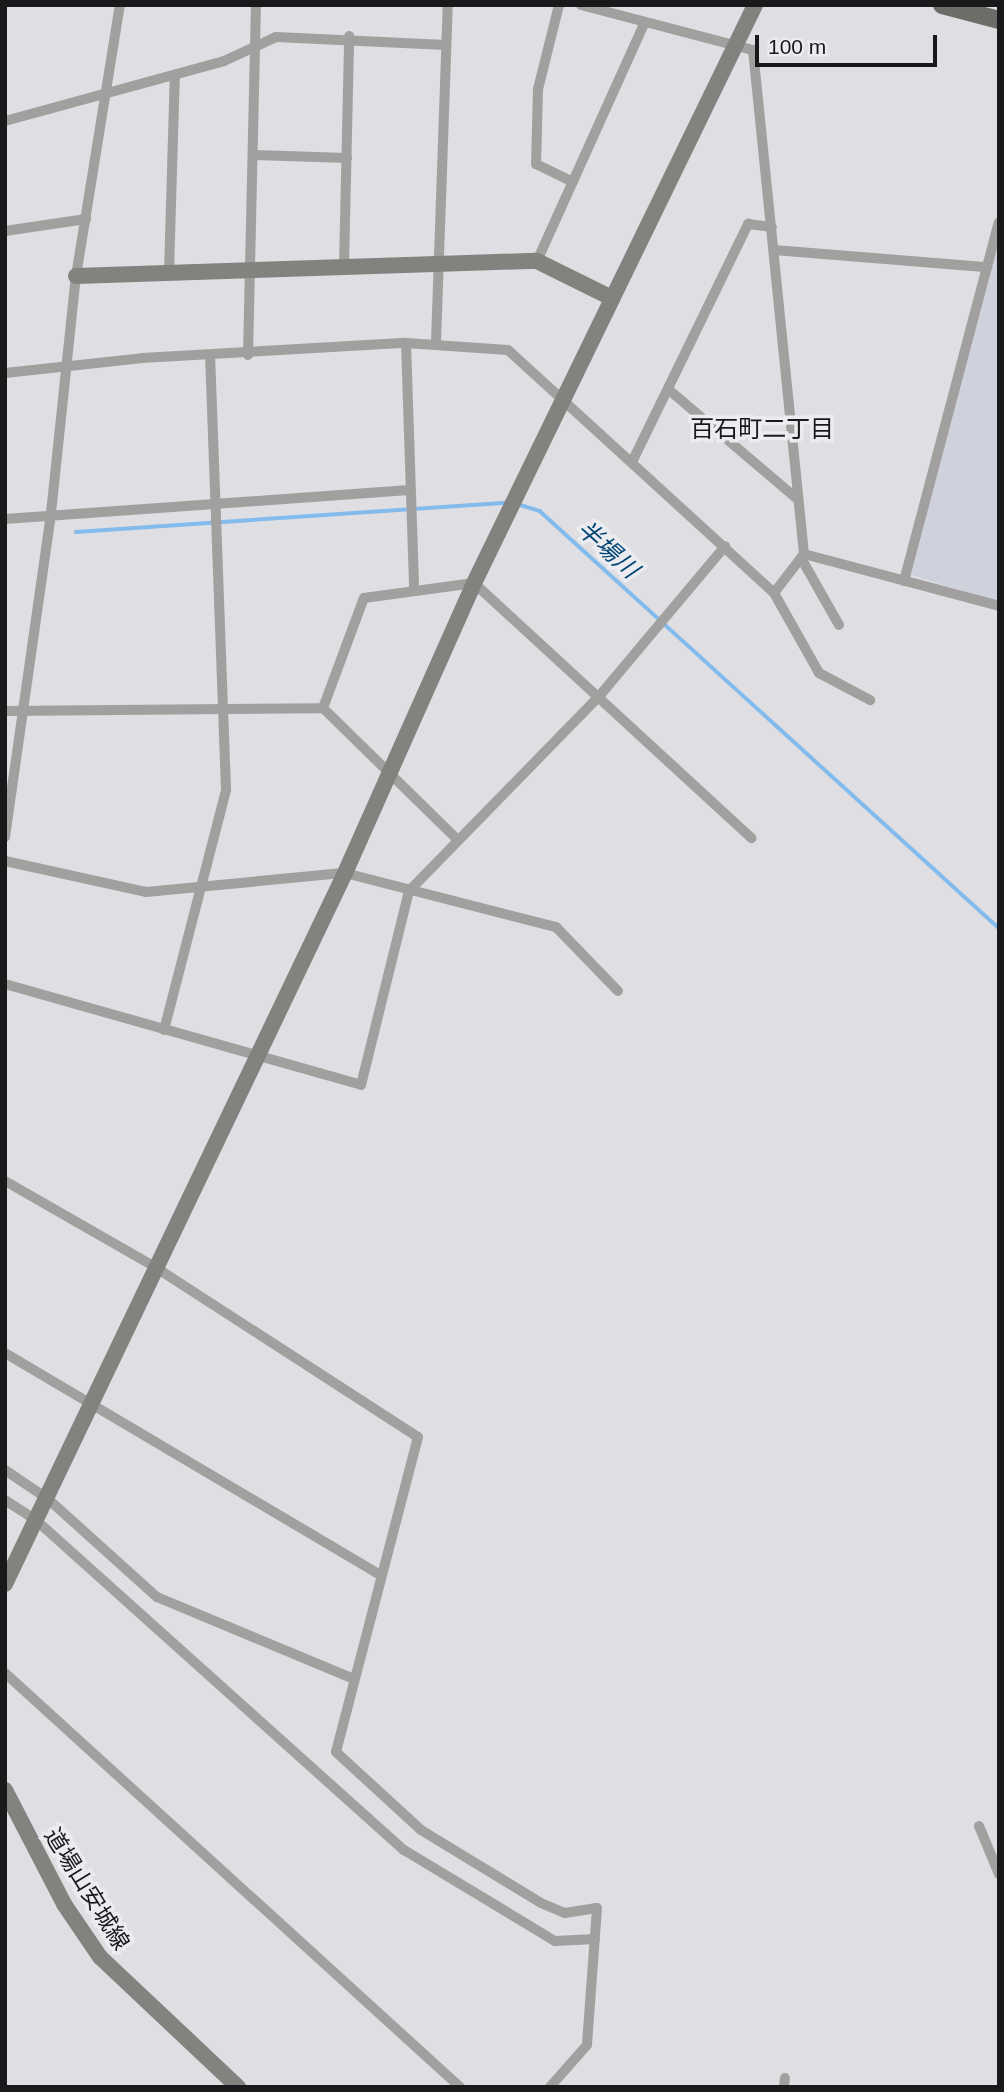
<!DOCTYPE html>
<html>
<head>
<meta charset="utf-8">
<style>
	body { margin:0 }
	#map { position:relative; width:1004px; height:2092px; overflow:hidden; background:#dedee3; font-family:Helvetica,"Noto Sans JP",sans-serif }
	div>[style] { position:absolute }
	.built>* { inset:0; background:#cfd1dd }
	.stream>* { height:3.5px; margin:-1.75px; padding:0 1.75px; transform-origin:1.75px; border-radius:1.75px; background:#83bbed }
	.street>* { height:10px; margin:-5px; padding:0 5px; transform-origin:5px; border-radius:5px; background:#a1a09e }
	.secondary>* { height:16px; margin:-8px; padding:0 8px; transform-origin:8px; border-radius:8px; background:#83827f }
	.primary>* { height:18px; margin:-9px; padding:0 9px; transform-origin:9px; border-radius:9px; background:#6e6c69 }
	span { translate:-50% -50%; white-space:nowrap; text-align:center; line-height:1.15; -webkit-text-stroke:7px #ebebf0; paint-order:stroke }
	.street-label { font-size:23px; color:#19191b }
	.neighbourhood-label { font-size:24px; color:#19191b }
	.water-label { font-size:24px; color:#014674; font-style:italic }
	.frame { position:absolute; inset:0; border:7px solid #19191b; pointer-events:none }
	.scale { position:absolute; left:755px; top:35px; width:182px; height:32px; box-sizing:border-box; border:4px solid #19191b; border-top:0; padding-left:9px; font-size:21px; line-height:24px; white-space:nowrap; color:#19191b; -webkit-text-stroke:5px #ebebf0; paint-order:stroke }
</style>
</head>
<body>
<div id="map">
	<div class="built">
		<i style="clip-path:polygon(999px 240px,999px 602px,911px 575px)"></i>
	</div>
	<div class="stream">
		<i style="left:517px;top:504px;width:24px;rotate:17deg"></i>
		<i style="left:540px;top:511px;width:620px;rotate:42.26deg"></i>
		<i style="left:76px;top:532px;width:431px;rotate:-3.9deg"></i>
	</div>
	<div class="street">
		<i style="left:559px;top:5px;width:87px;rotate:104deg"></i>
		<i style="left:538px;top:89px;width:75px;rotate:91.5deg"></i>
		<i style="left:536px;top:164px;width:41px;rotate:25.9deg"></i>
		<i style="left:581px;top:5px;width:178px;rotate:14.7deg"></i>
		<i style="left:753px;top:50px;width:507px;rotate:84.22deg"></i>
		<i style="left:804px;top:554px;width:49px;rotate:127.6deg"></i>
		<i style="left:5px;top:121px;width:227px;rotate:-15.3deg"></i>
		<i style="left:224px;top:61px;width:57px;rotate:-24.8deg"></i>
		<i style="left:276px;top:37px;width:170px;rotate:2.7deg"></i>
		<i style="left:254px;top:155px;width:93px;rotate:1.8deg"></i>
		<i style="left:5px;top:231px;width:82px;rotate:-8.4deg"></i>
		<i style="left:774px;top:250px;width:214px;rotate:4.6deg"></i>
		<i style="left:537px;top:261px;width:262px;rotate:-65.7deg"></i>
		<i style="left:344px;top:265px;width:229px;rotate:-88.7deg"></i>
		<i style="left:169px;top:272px;width:197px;rotate:-88.3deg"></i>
		<i style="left:436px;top:342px;width:337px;rotate:-88deg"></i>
		<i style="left:406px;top:343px;width:247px;rotate:88.1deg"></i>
		<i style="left:248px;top:355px;width:350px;rotate:-88.7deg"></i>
		<i style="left:5px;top:373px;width:138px;rotate:-6.2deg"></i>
		<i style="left:142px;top:358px;width:264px;rotate:-3.3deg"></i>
		<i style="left:406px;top:343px;width:102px;rotate:3.9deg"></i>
		<i style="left:508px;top:350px;width:360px;rotate:42.4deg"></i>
		<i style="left:774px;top:593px;width:92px;rotate:60.6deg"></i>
		<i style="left:819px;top:673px;width:58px;rotate:27.9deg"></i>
		<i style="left:668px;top:389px;width:167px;rotate:40.4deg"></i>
		<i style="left:633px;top:460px;width:263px;rotate:-64deg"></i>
		<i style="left:748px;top:224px;width:24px;rotate:7deg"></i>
		<i style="left:5px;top:519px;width:405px;rotate:-4.1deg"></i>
		<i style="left:804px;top:554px;width:202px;rotate:14.9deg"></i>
		<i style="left:801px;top:558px;width:77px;rotate:60.4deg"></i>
		<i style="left:904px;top:581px;width:371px;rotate:-75.2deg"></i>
		<i style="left:323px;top:708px;width:117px;rotate:-69.6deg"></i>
		<i style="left:364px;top:598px;width:111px;rotate:-7.8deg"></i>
		<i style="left:474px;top:583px;width:377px;rotate:42.6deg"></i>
		<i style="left:5px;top:711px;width:318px;rotate:-0.5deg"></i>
		<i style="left:323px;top:708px;width:189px;rotate:44.4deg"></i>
		<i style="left:5px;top:837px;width:327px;rotate:-81.9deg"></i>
		<i style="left:51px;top:513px;width:238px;rotate:-84deg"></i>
		<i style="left:76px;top:276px;width:275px;rotate:-80.8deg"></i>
		<i style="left:5px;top:861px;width:144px;rotate:12.4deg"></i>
		<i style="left:146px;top:892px;width:200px;rotate:-5.5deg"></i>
		<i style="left:345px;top:873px;width:218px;rotate:14.4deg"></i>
		<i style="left:556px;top:927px;width:89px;rotate:45.9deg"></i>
		<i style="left:5px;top:984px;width:370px;rotate:15.8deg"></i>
		<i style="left:361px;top:1085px;width:200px;rotate:-76.1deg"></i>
		<i style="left:409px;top:891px;width:275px;rotate:-45.7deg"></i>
		<i style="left:601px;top:694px;width:193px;rotate:-50deg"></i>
		<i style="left:164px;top:1030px;width:248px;rotate:-75.5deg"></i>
		<i style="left:226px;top:790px;width:433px;rotate:-92.1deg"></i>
		<i style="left:5px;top:1181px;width:173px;rotate:29.8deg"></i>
		<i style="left:155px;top:1267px;width:313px;rotate:32.9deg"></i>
		<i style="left:418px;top:1437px;width:325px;rotate:104.6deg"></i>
		<i style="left:336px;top:1752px;width:115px;rotate:42.5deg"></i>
		<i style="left:421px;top:1830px;width:140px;rotate:31.3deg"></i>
		<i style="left:541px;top:1903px;width:26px;rotate:23deg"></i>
		<i style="left:565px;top:1913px;width:32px;rotate:-9deg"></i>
		<i style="left:597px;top:1908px;width:137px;rotate:94.2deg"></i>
		<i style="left:587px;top:2045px;width:56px;rotate:131.4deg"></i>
		<i style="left:5px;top:1353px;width:437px;rotate:30.6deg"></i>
		<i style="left:5px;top:1470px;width:52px;rotate:34deg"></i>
		<i style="left:48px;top:1499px;width:147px;rotate:42deg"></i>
		<i style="left:157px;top:1597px;width:213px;rotate:22.6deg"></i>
		<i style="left:5px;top:1500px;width:38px;rotate:33deg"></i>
		<i style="left:37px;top:1521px;width:493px;rotate:41.9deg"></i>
		<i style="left:404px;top:1850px;width:176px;rotate:31.1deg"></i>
		<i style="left:555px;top:1941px;width:40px;rotate:-2.9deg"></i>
		<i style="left:5px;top:1673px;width:615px;rotate:42.3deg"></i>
		<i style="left:979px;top:1826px;width:52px;rotate:67.4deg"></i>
		<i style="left:784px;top:2087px;width:9px;rotate:-84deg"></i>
	</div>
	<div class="secondary">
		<i style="left:76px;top:276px;width:461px;rotate:-1.9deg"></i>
		<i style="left:537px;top:261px;width:84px;rotate:26.3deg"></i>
		<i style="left:5px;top:1584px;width:788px;rotate:-64.44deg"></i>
		<i style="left:345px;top:873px;width:317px;rotate:-66deg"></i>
		<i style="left:474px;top:583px;width:643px;rotate:-64.07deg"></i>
		<i style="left:5px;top:1790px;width:128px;rotate:62.6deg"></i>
		<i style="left:64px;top:1904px;width:64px;rotate:55.8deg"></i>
		<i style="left:100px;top:1957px;width:190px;rotate:43.3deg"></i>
	</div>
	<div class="primary">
		<i style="left:942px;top:5px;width:59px;rotate:14.7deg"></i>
	</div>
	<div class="street-label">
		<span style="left:87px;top:1889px;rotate:58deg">道場山安城線</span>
	</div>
	<div class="neighbourhood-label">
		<span style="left:762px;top:429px">百石町二丁目</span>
	</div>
	<div class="water-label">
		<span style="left:608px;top:549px;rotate:42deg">半場川</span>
	</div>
	<div class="frame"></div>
	<div class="scale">100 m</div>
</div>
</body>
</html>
